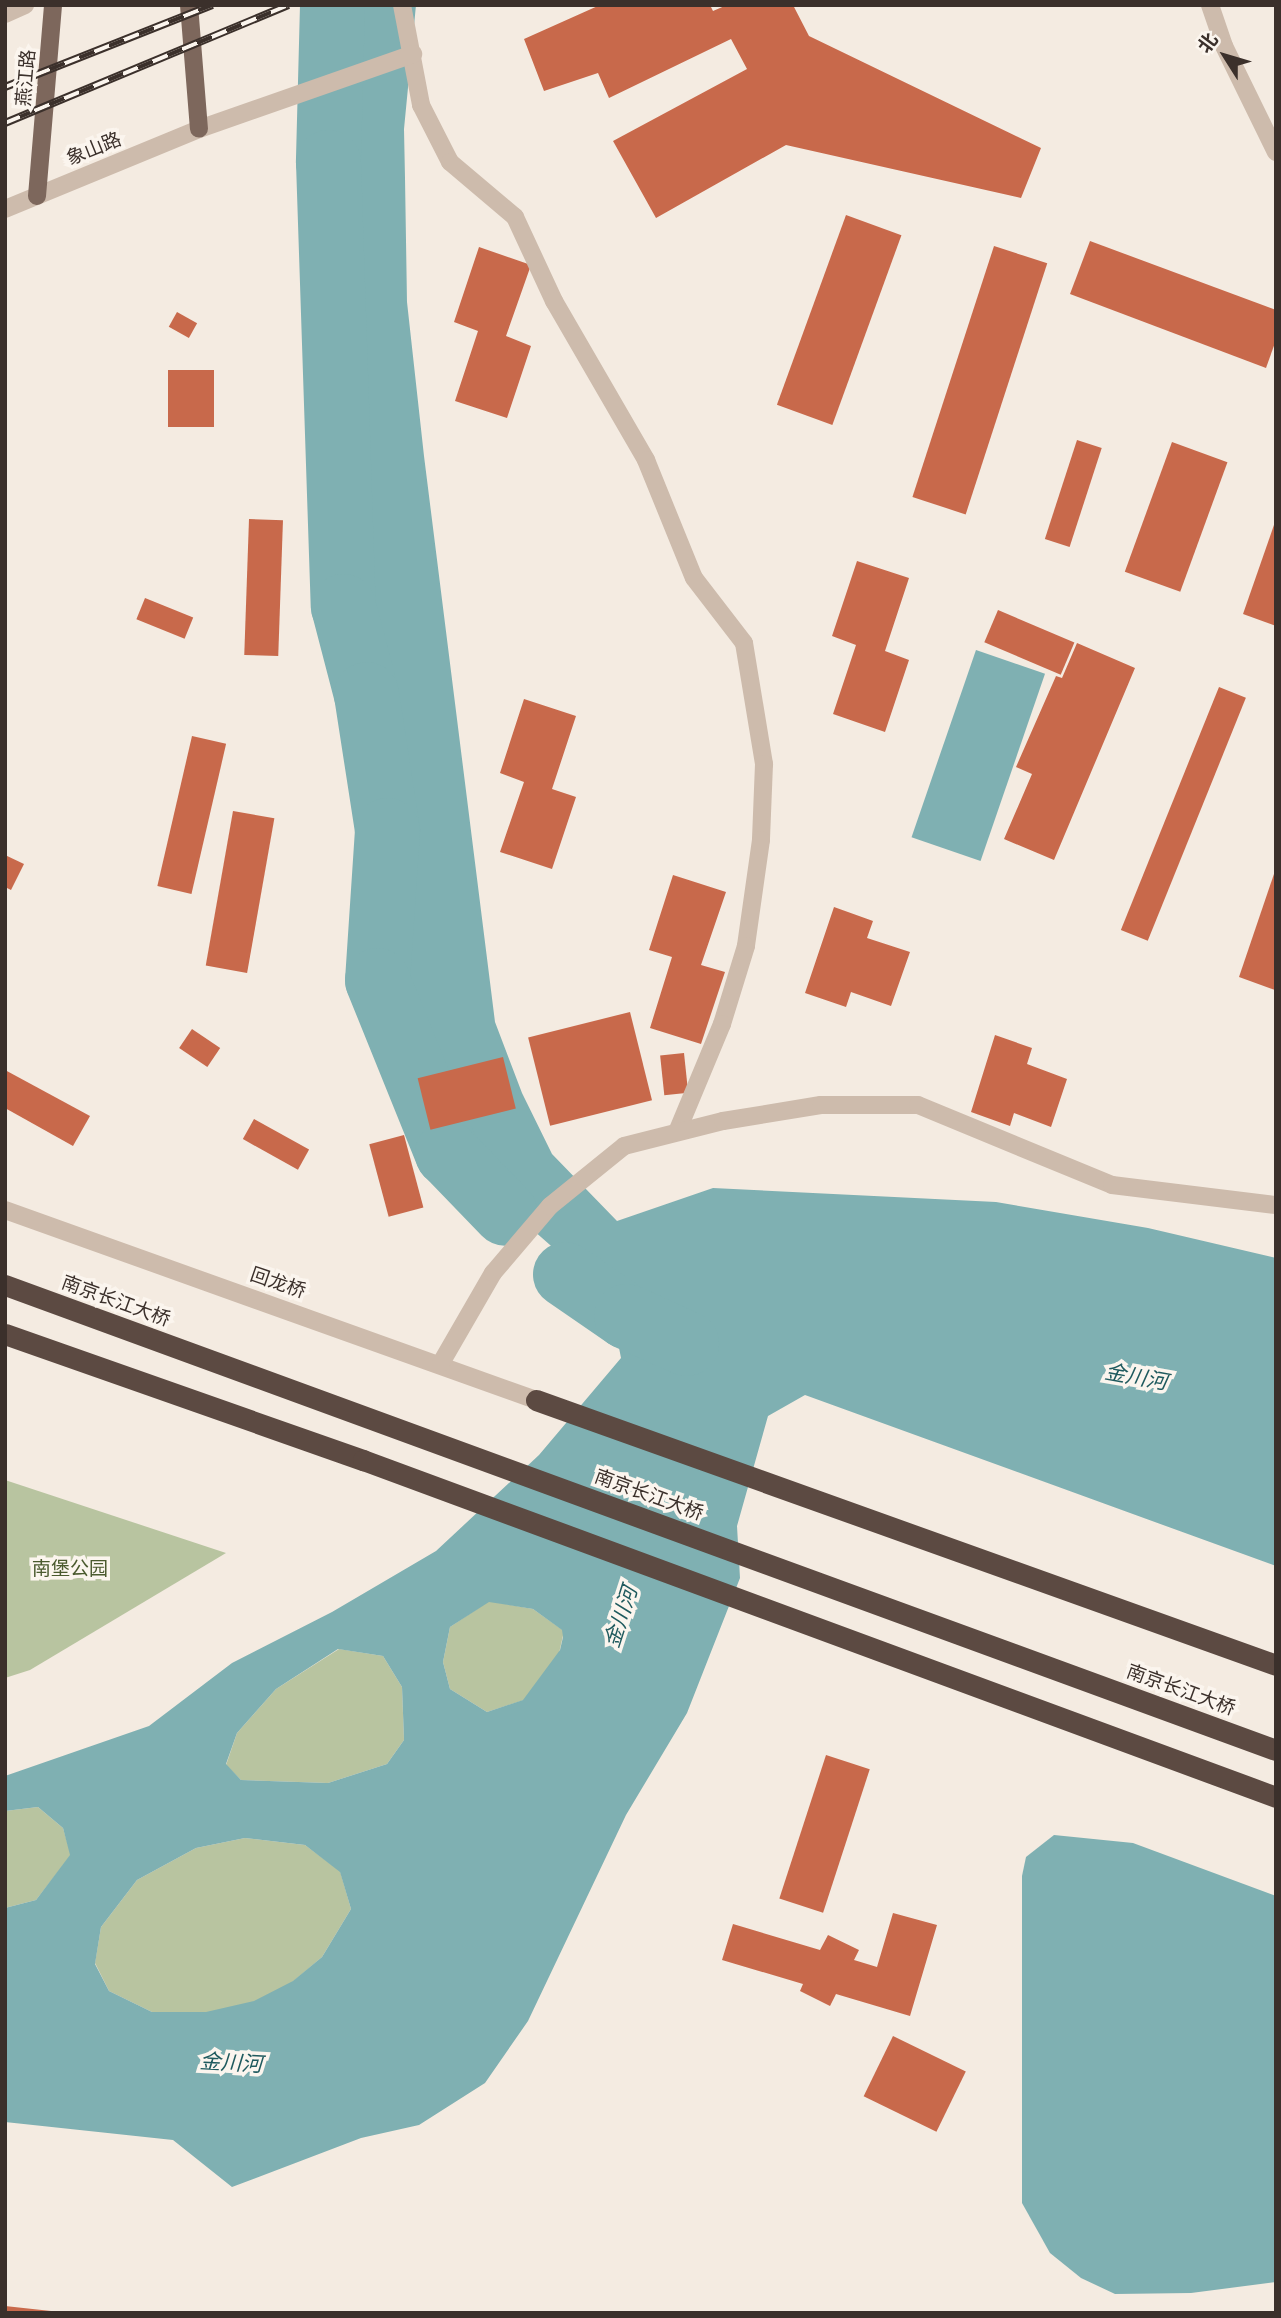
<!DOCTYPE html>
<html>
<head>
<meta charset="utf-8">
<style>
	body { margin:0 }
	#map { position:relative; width:1281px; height:2318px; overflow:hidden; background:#f4ebe1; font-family:Inter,"Noto Sans SC",sans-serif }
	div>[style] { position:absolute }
	.green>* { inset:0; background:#b8c4a0 }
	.water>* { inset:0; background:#7fb0b2; transform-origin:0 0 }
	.river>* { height:65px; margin:-32.5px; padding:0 32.5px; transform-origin:32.5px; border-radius:32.5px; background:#7fb0b2 }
	.building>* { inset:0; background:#c8694b; transform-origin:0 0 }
	.minor>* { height:18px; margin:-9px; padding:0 9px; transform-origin:9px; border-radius:9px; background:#cdbbac }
	.major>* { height:18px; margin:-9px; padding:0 9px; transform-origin:9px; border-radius:9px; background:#7d675c }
	.highway>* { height:21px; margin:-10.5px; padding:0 10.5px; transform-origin:10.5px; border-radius:10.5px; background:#5c4a42 }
	.rail>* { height:8px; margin-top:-4px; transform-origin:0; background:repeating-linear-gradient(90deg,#fbf5ee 0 16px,#3b302b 0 32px); box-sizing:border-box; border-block:2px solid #3b302b }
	span { translate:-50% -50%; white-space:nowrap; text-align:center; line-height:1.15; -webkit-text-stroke:7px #fbf5ee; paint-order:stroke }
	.street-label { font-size:19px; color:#3b302b }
	.park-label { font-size:19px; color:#4a5a2e }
	.water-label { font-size:21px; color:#1f5a5e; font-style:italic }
	.frame { position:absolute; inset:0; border:7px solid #3b302b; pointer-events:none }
	.north { position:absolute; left:1190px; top:21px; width:70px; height:70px; -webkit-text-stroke:5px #fbf5ee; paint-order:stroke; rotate:307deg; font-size:19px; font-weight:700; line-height:28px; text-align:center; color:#3b302b }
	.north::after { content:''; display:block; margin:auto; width:24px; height:32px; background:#3b302b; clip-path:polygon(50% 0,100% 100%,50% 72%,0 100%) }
</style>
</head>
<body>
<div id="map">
	<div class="green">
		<i style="clip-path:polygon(5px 1480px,226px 1553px,30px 1670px,5px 1678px)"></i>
		<i style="clip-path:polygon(489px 1601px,533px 1609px,564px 1631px,556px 1667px,524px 1700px,487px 1712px,450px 1689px,443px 1662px,450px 1627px)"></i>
		<i style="clip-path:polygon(339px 1649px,383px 1656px,402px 1687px,404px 1740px,387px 1764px,328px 1783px,241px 1780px,226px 1765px,237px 1733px,276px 1689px)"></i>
		<i style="clip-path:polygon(38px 1807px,63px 1828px,71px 1855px,36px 1900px,5px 1908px,5px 1811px)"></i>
		<i style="clip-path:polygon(245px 1838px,305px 1845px,340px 1871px,351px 1909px,322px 1957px,276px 1996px,216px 2012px,154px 2013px,109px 1991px,95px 1963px,101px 1927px,137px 1880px,196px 1848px)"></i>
	</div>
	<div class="water">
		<i style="clip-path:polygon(evenodd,333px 5px,416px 5px,404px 129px,405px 178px,407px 302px,424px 456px,495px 1022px,522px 1093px,552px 1154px,617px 1221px,713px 1188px,996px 1202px,1148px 1228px,1276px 1258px,1276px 1566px,805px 1395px,768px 1416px,737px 1526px,740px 1578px,687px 1713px,626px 1815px,528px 2021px,485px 2083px,419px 2125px,361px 2138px,232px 2187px,173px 2140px,5px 2122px,5px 1908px,36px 1900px,70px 1855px,63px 1828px,38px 1807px,5px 1811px,5px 1776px,149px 1726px,232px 1663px,332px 1612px,436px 1551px,539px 1455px,621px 1358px,612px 1312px,592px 1282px,516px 1215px,445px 1119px,414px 1055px,395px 968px,378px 675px,358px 481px,356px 360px,333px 5px,489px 1602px,533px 1609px,562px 1630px,563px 1637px,560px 1650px,523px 1700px,487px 1712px,450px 1689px,443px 1662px,450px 1627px,489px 1602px,333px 5px,338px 1649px,383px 1656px,402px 1687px,404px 1740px,387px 1764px,328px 1783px,241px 1780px,226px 1764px,237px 1733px,276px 1689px,338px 1649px,333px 5px,245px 1838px,305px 1845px,340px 1872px,351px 1909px,322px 1957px,293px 1981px,254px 2001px,206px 2012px,152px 2012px,109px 1991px,95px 1964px,101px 1927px,137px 1880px,196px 1848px,245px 1838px)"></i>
		<i style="left:976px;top:650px;width:73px;height:198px;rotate:19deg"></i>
		<i style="clip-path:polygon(1054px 1835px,1133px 1843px,1276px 1896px,1276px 2282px,1191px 2293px,1115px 2294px,1081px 2278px,1050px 2253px,1022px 2203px,1022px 1876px,1026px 1857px)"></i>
	</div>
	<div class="river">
		<i style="left:332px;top:5px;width:157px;rotate:91.5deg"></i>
		<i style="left:328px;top:162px;width:444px;rotate:88.1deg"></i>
		<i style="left:343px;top:606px;width:91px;rotate:75.4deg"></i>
		<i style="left:366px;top:694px;width:138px;rotate:81.2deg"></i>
		<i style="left:387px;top:830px;width:150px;rotate:93.8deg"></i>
		<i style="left:377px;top:980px;width:187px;rotate:68deg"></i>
		<i style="left:447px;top:1153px;width:83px;rotate:46deg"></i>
		<i style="left:565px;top:1274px;width:74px;rotate:34.5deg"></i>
		<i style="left:626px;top:1316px;width:66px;rotate:24.2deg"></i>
	</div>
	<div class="building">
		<i style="clip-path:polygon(600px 5px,710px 5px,713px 11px,727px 5px,793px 5px,809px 36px,1041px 148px,1021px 198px,786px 145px,656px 218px,613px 141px,747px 69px,731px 39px,609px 98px,598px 73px,544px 91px,524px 39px)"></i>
		<i style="left:846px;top:215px;width:59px;height:202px;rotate:20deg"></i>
		<i style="clip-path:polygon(1090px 241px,1276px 310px,1276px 340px,1266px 368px,1070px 294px)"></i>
		<i style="left:994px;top:246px;width:56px;height:264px;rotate:18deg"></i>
		<i style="clip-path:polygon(479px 247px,531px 265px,506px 336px,531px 346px,507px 418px,455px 401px,478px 331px,454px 322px)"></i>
		<i style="left:177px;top:312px;width:23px;height:17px;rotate:29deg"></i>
		<i style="left:168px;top:370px;width:46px;height:57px"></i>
		<i style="left:1077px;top:440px;width:26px;height:104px;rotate:18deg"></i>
		<i style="left:1172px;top:442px;width:59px;height:138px;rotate:20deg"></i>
		<i style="left:249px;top:519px;width:34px;height:136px;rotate:2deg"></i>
		<i style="clip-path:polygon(1275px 522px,1276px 522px,1276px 626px,1243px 614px)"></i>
		<i style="clip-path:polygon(857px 561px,909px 578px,885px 651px,909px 660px,885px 732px,833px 714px,856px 645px,832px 636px)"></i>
		<i style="left:145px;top:598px;width:52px;height:23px;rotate:22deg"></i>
		<i style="left:998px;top:610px;width:83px;height:35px;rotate:23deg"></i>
		<i style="clip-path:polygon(1077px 643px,1135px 668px,1054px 860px,1004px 839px,1032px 774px,1016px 767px,1056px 676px,1062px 678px)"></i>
		<i style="left:1219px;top:687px;width:29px;height:262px;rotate:22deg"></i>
		<i style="clip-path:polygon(524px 699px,576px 716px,552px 789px,576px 797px,552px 869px,500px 852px,524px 782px,500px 773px)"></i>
		<i style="left:192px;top:736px;width:35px;height:154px;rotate:13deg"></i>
		<i style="left:233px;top:811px;width:42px;height:157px;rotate:10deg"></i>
		<i style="clip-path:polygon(5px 855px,24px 864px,11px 890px,5px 887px)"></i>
		<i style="clip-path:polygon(1275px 871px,1276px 989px,1275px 990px,1239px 977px)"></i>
		<i style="clip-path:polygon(673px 875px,726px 892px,701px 965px,725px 972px,701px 1044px,650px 1028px,672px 957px,649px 950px)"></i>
		<i style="clip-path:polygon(834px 907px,873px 921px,867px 938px,910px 952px,891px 1006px,851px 992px,846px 1007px,805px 993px)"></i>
		<i style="left:630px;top:1012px;width:91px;height:105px;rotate:76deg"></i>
		<i style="left:192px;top:1029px;width:34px;height:23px;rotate:34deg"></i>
		<i style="clip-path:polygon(995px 1035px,1032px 1048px,1027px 1064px,1067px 1079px,1051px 1127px,1014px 1113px,1010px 1126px,971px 1112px)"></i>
		<i style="left:684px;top:1053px;width:40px;height:24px;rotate:84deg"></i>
		<i style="left:503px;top:1057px;width:53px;height:88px;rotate:76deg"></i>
		<i style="clip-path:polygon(5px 1070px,90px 1116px,73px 1146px,5px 1108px)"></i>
		<i style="left:254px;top:1119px;width:63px;height:23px;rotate:29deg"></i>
		<i style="left:404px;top:1135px;width:75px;height:36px;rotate:75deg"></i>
		<i style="left:826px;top:1755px;width:46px;height:151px;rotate:18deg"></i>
		<i style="clip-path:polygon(893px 1913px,937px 1925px,910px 2016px,836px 1994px,830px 2006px,800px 1991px,803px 1984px,722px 1960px,733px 1924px,820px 1950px,828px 1935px,859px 1950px,854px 1960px,877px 1967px)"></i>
		<i style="left:893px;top:2036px;width:81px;height:67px;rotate:26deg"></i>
		<i style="clip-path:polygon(5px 2306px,51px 2311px,50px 2313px,5px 2313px)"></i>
	</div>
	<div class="minor">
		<i style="left:402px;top:5px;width:102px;rotate:79.2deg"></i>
		<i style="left:421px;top:105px;width:64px;rotate:63deg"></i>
		<i style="left:450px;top:162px;width:85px;rotate:40.2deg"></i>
		<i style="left:515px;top:217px;width:93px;rotate:65.1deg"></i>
		<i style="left:554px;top:301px;width:184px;rotate:59.9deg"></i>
		<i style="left:646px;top:460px;width:127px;rotate:67.9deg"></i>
		<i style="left:694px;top:578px;width:82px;rotate:52.4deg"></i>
		<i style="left:744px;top:643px;width:123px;rotate:80.6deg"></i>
		<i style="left:764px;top:764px;width:76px;rotate:92.3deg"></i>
		<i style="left:761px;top:840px;width:107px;rotate:98.1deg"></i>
		<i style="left:746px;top:946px;width:82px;rotate:107.1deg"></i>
		<i style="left:722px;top:1024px;width:117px;rotate:112.6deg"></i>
		<i style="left:1210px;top:5px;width:43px;rotate:71.1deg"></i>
		<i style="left:1224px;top:46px;width:118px;rotate:63.9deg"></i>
		<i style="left:5px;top:14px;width:22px;rotate:-24deg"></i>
		<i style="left:5px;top:209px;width:210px;rotate:-22.4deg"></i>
		<i style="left:199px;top:129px;width:227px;rotate:-19.3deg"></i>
		<i style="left:5px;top:1210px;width:564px;rotate:19.69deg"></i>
		<i style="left:441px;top:1363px;width:104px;rotate:-60deg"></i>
		<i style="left:493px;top:1273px;width:88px;rotate:-49.6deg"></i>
		<i style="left:550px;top:1206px;width:95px;rotate:-39deg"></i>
		<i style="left:624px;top:1146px;width:102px;rotate:-14.2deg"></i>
		<i style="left:723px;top:1121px;width:99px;rotate:-9.3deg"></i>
		<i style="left:821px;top:1105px;width:97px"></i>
		<i style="left:918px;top:1105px;width:210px;rotate:22.4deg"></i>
		<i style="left:1112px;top:1185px;width:165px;rotate:7deg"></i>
	</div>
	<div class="major">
		<i style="left:189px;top:5px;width:124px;rotate:85.4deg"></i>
		<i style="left:37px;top:196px;width:192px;rotate:-85.2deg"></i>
	</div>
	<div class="highway">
		<i style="left:5px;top:1285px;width:1353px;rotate:20.1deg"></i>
		<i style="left:5px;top:1334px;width:380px;rotate:19.4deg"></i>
		<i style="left:363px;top:1460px;width:973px;rotate:20.26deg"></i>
		<i style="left:536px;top:1400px;width:786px;rotate:19.7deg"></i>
	</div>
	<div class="rail">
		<i style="left:5px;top:87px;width:223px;rotate:-21.6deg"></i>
		<i style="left:5px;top:123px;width:307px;rotate:-22.6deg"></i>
	</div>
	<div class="street-label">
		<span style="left:26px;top:78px;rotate:-85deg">燕江路</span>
		<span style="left:94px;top:149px;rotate:-22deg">象山路</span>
		<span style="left:278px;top:1283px;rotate:19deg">回龙桥</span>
		<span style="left:116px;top:1301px;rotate:20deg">南京长江大桥</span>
		<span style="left:649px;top:1495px;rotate:20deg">南京长江大桥</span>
		<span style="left:1181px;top:1690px;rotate:20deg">南京长江大桥</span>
	</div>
	<div class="park-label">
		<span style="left:70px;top:1569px">南堡公园</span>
	</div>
	<div class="water-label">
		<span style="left:1136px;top:1377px;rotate:10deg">金川河</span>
		<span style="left:621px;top:1617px;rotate:-72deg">金川河</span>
		<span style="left:231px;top:2063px;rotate:3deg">金川河</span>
	</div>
	<div class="frame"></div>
	<div class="north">北</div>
</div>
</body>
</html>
